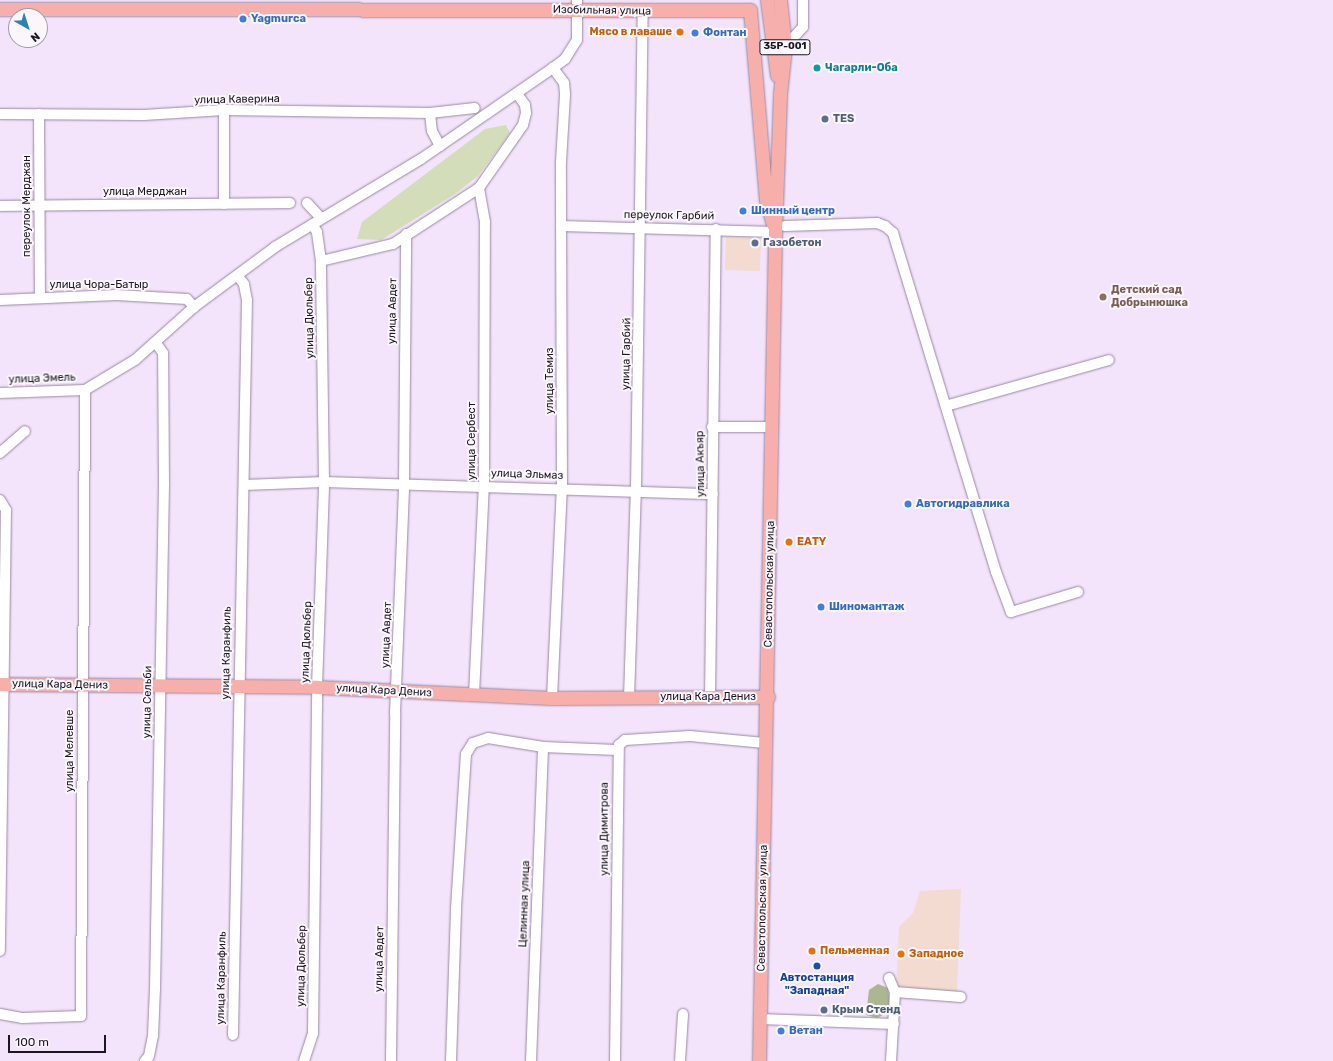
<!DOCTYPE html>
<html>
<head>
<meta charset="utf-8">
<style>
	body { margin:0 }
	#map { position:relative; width:1333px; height:1061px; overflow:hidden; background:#f3e4fc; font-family:Rubik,sans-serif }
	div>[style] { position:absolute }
	.commercial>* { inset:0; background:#f3dbd1; transform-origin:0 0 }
	.green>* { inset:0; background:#d3ddba }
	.forest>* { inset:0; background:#acb791 }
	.roads { filter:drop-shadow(0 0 1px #9987a2) drop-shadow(0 0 1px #9987a2) }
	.minor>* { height:10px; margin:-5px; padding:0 5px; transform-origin:5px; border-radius:5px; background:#fff }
	.major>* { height:13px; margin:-6.5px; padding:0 6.5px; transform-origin:6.5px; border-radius:6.5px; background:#f7afab }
	.dots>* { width:11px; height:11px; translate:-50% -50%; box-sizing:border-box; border:2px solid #faf6fc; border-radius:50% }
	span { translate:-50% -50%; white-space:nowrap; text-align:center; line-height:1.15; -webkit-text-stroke:4px #faf6fc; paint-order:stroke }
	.shield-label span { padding:1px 3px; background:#faf6fc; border:1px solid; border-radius:3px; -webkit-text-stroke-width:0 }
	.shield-label { font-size:10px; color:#1c1620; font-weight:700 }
	.street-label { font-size:11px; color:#1c1620 }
	.shop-label { font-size:11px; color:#366cbe; font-weight:700 }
	.left { translate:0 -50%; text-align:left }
	.food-label { font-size:11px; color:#c56008; font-weight:700 }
	.right { translate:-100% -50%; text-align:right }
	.culture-label { font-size:11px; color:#0d838f; font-weight:700 }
	.service-label { font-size:11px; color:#4e5e75; font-weight:700 }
	.education-label { font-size:11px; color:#785e54; font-weight:700 }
	.transit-label { font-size:11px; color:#164399; font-weight:700 }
	.north { position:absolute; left:8px; top:8px; width:40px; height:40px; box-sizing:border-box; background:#faf6fc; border:1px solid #a19ca4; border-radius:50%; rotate:141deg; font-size:11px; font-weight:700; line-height:16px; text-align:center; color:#1c1620 }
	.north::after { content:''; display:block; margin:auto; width:14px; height:18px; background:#3082b3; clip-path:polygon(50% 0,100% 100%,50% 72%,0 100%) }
	.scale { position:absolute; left:8px; top:1035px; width:98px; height:18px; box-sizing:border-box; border:2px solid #1c1620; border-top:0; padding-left:5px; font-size:12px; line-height:14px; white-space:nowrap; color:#1c1620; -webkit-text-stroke:3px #faf6fc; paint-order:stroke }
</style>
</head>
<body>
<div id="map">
	<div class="commercial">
		<i style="left:726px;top:237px;width:35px;height:33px;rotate:2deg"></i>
		<i style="clip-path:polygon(961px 889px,957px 994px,896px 988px,899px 927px,913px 913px,920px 891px)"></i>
	</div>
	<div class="green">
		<i style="clip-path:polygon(506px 125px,510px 133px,478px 176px,455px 194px,381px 240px,357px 239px,362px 222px,485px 129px)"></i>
	</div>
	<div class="forest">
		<i style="clip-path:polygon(878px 984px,888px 988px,891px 1011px,877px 1018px,866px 1015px,869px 990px)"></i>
	</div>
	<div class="roads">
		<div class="minor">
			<i style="left:785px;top:47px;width:27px;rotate:-48deg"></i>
			<i style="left:803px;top:27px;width:27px;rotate:-90deg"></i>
			<i style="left:430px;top:113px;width:18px;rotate:84deg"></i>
			<i style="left:432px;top:131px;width:17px;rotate:62deg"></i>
			<i style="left:0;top:114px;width:144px;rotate:0.4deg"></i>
			<i style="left:144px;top:115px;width:80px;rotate:-3.6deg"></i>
			<i style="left:224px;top:110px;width:206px;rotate:0.8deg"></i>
			<i style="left:430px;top:113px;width:45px;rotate:-6.3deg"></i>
			<i style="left:39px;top:114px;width:184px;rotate:89.7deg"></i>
			<i style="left:307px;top:203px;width:21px;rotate:47deg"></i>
			<i style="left:224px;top:204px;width:94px;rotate:-90deg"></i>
			<i style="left:0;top:206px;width:290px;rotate:-0.6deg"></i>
			<i style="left:561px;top:226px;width:214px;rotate:1.6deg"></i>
			<i style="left:785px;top:226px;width:92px;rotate:-1.9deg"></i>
			<i style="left:877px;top:223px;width:9px;rotate:21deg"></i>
			<i style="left:885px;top:226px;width:11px;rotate:41deg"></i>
			<i style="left:893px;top:233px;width:354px;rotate:73.1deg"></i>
			<i style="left:996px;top:572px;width:43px;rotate:69.4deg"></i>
			<i style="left:1011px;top:612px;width:70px;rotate:-16.6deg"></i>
			<i style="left:321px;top:261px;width:74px;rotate:-13.3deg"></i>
			<i style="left:393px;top:244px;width:103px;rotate:-33.1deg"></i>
			<i style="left:479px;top:188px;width:77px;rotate:-55.1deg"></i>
			<i style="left:523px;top:125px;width:12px;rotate:-76deg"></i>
			<i style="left:526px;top:113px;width:8px;rotate:-97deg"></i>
			<i style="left:525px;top:105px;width:12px;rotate:-125deg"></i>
			<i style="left:0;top:300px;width:116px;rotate:-2.5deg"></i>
			<i style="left:116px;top:295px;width:71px;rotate:3.2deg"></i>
			<i style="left:187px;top:299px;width:11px;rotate:49deg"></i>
			<i style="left:0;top:393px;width:85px;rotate:-2deg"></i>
			<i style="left:85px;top:390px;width:58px;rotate:-31deg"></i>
			<i style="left:135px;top:360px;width:79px;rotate:-41.9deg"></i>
			<i style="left:194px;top:307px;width:101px;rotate:-36.5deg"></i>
			<i style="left:275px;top:247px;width:170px;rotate:-31.1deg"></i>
			<i style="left:421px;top:159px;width:160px;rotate:-34.6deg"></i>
			<i style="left:553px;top:68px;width:15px;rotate:-37deg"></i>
			<i style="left:565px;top:59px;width:22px;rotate:-58deg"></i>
			<i style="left:577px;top:40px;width:40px;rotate:-90deg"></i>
			<i style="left:949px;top:405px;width:166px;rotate:-15.7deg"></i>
			<i style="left:712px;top:427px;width:59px"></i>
			<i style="left:0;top:453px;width:33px;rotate:-41deg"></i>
			<i style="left:244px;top:485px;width:80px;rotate:-2.1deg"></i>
			<i style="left:324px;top:482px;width:389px;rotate:1.8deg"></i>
			<i style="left:0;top:500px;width:12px;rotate:59deg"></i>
			<i style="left:6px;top:510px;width:441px;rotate:90.8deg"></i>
			<i style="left:474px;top:695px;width:209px;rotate:-87.3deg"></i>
			<i style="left:484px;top:486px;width:264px;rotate:-89.8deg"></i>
			<i style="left:485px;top:222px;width:35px;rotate:-100deg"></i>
			<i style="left:552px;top:698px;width:210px;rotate:-87.3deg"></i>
			<i style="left:562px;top:488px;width:326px;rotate:-90.2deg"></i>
			<i style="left:561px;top:162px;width:68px;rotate:-86.6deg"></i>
			<i style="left:565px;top:94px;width:11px;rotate:-95deg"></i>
			<i style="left:564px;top:83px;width:19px;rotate:-126deg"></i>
			<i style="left:629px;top:698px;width:207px;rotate:-88.1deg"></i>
			<i style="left:636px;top:491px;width:480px;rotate:-89.2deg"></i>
			<i style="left:710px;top:698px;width:469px;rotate:-89.3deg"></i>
			<i style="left:889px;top:978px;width:15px;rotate:67deg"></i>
			<i style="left:895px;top:992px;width:69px;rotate:93.3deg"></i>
			<i style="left:895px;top:992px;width:66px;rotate:4.3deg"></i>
			<i style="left:0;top:1014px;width:22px;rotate:10deg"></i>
			<i style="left:22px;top:1018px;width:59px;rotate:-1.9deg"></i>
			<i style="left:81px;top:1016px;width:626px;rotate:-89.63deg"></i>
			<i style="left:760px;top:1019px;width:134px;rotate:2.1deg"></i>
			<i style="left:233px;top:1035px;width:735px;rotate:-88.91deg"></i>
			<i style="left:247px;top:300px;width:16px;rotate:-101deg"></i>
			<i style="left:244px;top:284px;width:11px;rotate:-128deg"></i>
			<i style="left:145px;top:1061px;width:6px;rotate:-51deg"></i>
			<i style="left:149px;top:1056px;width:20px;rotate:-79deg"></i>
			<i style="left:153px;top:1036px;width:47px;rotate:-87.6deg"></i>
			<i style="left:155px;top:989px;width:505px;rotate:-88.98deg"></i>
			<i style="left:164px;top:484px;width:131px;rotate:-90.4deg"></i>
			<i style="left:163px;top:353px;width:12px;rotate:-125deg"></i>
			<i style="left:304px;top:1061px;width:29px;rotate:-72deg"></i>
			<i style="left:313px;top:1033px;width:346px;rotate:-89.3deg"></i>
			<i style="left:317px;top:687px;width:205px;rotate:-88deg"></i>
			<i style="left:324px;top:482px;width:221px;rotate:-90.8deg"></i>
			<i style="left:321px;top:261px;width:29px;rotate:-98deg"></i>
			<i style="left:317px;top:232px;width:9px;rotate:-122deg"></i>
			<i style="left:391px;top:1061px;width:348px;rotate:-89.3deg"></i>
			<i style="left:395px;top:713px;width:229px;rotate:-87.7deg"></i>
			<i style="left:404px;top:484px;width:250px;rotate:-89.5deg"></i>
			<i style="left:451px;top:1061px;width:153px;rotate:-88.1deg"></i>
			<i style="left:456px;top:908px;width:154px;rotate:-86.3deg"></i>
			<i style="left:466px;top:754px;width:13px;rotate:-58deg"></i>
			<i style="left:473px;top:743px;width:16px;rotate:-18deg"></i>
			<i style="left:488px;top:738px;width:56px;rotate:9.3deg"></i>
			<i style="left:543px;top:747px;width:74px;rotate:2.3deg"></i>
			<i style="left:531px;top:1061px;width:314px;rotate:-87.8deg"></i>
			<i style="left:615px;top:1061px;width:316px;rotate:-89.3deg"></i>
			<i style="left:619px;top:745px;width:8px;rotate:-40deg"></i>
			<i style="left:625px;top:740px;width:65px;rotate:-3.5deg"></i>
			<i style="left:690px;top:736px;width:75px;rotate:5.3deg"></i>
			<i style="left:680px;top:1061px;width:47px;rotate:-86.3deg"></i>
		</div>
		<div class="major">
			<i style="left:767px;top:0;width:76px;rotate:82.4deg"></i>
			<i style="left:0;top:9px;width:750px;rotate:0.08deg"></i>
			<i style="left:750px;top:10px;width:191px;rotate:85.2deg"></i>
			<i style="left:766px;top:200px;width:25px;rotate:74deg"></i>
			<i style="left:0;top:684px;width:317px;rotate:0.5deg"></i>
			<i style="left:317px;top:687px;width:235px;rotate:2.7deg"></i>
			<i style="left:552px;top:698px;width:216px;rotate:-0.3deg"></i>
			<i style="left:759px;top:1061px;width:829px;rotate:-88.89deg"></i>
			<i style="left:775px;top:232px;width:138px;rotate:-87.9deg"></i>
			<i style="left:780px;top:94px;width:47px;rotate:-83.9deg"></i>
			<i style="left:785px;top:47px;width:47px;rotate:-96.1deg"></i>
		</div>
	</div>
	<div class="dots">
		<i style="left:243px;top:19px;background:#3f7fe0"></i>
		<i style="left:680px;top:32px;background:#e8710a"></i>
		<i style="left:695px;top:33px;background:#3f7fe0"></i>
		<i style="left:817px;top:68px;background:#0f9aa8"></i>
		<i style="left:825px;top:119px;background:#5c6f8a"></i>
		<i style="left:743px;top:211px;background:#3f7fe0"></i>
		<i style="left:755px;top:243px;background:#5c6f8a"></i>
		<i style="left:1103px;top:297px;background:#8d6e63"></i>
		<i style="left:908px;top:504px;background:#3f7fe0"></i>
		<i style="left:789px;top:542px;background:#e8710a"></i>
		<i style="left:821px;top:607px;background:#3f7fe0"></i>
		<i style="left:812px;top:951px;background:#e8710a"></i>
		<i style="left:901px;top:954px;background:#e8710a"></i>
		<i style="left:817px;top:966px;background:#1a4fb4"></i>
		<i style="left:824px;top:1010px;background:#5c6f8a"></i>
		<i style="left:781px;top:1031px;background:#3f7fe0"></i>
	</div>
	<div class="shield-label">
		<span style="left:785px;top:47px">35Р-001</span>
	</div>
	<div class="street-label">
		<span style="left:602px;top:11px;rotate:1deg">Изобильная улица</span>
		<span style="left:237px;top:100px;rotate:-1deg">улица Каверина</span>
		<span style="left:145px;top:192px">улица Мерджан</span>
		<span style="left:27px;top:206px;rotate:-90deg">переулок Мерджан</span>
		<span style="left:669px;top:216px;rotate:1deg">переулок Гарбий</span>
		<span style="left:99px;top:285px">улица Чора-Батыр</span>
		<span style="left:393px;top:311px;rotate:-89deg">улица Авдет</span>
		<span style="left:310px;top:318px;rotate:-91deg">улица Дюльбер</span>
		<span style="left:627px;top:354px;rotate:-89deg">улица Гарбий</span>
		<span style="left:42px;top:379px;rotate:-2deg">улица Эмель</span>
		<span style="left:550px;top:381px;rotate:-90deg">улица Темиз</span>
		<span style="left:472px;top:441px;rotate:-90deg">улица Сербест</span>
		<span style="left:701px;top:464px;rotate:-91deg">улица Акъяр</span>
		<span style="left:527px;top:475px;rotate:2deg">улица Эльмаз</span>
		<span style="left:770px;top:584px;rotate:-89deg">Севастопольская улица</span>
		<span style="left:387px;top:635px;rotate:-88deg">улица Авдет</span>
		<span style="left:307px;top:642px;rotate:-88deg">улица Дюльбер</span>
		<span style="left:227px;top:653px;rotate:-89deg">улица Каранфиль</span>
		<span style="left:60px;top:685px;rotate:1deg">улица Кара Дениз</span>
		<span style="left:384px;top:691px;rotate:3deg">улица Кара Дениз</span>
		<span style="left:708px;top:697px">улица Кара Дениз</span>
		<span style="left:148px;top:702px;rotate:-89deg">улица Сельби</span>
		<span style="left:70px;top:751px;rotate:-90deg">улица Мелевше</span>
		<span style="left:605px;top:829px;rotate:-90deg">улица Димитрова</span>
		<span style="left:525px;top:904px;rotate:-88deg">Целинная улица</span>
		<span style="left:763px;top:908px;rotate:-89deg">Севастопольская улица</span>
		<span style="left:380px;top:959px;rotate:-89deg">улица Авдет</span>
		<span style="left:302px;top:966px;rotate:-89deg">улица Дюльбер</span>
		<span style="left:222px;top:978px;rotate:-89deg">улица Каранфиль</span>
	</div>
	<div class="shop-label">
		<span class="left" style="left:251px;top:19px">Yagmurca</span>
		<span class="left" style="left:703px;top:33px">Фонтан</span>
		<span class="left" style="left:751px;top:211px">Шинный центр</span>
		<span class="left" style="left:916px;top:504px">Автогидравлика</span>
		<span class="left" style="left:829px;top:607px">Шиномантаж</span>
		<span class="left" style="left:789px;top:1031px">Ветан</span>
	</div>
	<div class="food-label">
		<span class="right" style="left:672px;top:32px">Мясо в лаваше</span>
		<span class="left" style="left:797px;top:542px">EАTY</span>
		<span class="left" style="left:820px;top:951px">Пельменная</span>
		<span class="left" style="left:909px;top:954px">Западное</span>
	</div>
	<div class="culture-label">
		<span class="left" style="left:825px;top:68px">Чагарли-Оба</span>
	</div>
	<div class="service-label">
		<span class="left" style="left:833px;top:119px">TES</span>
		<span class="left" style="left:763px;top:243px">Газобетон</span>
		<span class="left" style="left:832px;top:1010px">Крым Стенд</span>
	</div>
	<div class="education-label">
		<span class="left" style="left:1111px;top:297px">Детский сад<br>Добрынюшка</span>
	</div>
	<div class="transit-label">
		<span style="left:817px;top:985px">Автостанция<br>"Западная"</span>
	</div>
	<div class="north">N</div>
	<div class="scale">100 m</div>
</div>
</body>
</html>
